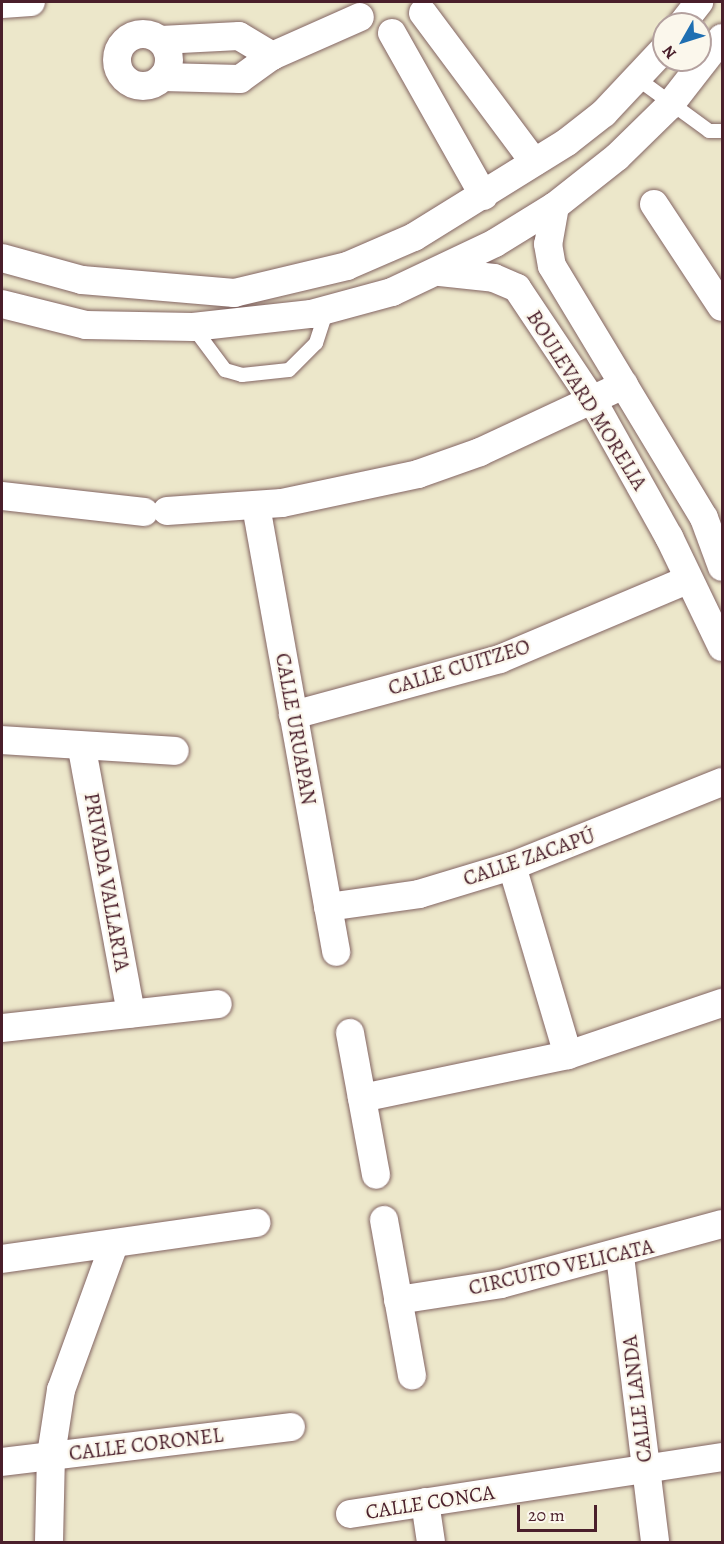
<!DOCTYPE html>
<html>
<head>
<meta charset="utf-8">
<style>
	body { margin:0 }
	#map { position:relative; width:724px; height:1544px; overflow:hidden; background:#ece7ca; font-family:Alegreya,serif }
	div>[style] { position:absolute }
	.roads { filter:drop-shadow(0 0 2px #836563) drop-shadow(0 0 2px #836563) }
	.service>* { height:14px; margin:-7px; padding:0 7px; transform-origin:7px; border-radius:7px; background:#fff }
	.minor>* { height:28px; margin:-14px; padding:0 14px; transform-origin:14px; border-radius:14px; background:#fff }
	.minor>.ring { margin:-14px; padding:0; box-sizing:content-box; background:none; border:28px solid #fff; border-radius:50% }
	span { translate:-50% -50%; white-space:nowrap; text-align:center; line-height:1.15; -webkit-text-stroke:4.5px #fbf7ec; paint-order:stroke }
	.street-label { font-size:21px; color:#4a1f2b }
	.frame { position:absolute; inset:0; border:3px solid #4a1f2b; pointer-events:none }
	.north { position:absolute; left:652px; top:12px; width:60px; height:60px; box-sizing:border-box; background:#fbf7ec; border:2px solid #b4a19f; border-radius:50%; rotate:231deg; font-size:16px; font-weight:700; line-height:24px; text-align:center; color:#4a1f2b }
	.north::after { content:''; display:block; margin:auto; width:21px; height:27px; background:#1f6fb2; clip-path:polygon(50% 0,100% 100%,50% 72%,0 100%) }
	.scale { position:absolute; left:517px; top:1505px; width:80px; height:27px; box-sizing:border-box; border:3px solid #4a1f2b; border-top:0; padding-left:8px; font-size:18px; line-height:21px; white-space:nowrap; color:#4a1f2b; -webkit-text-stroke:4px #fbf7ec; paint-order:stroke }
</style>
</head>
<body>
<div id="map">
	<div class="roads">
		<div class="service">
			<i style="left:638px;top:79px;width:88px;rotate:36.2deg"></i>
			<i style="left:709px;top:131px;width:13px"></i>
			<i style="left:193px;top:327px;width:54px;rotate:53.3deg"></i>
			<i style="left:225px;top:370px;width:18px;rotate:16deg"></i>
			<i style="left:242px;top:375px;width:47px;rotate:-6.1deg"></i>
			<i style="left:289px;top:370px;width:38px;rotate:-45deg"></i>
			<i style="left:316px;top:343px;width:35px;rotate:-72deg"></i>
		</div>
		<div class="minor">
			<i style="left:2px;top:4px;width:29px;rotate:-4deg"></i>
			<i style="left:423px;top:13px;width:186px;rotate:53.3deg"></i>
			<i style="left:682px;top:24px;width:28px;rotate:-52deg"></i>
			<i style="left:392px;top:33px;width:187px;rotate:60.6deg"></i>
			<i class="ring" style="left:117px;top:34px;width:24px;height:24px"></i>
			<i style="left:161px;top:40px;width:78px;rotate:-2.9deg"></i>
			<i style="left:239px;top:36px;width:39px;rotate:31deg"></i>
			<i style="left:163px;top:77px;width:77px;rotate:1.5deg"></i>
			<i style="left:240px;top:79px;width:39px;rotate:-36deg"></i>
			<i style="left:272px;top:56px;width:96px;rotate:-23.9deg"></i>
			<i style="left:654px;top:204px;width:123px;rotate:56.6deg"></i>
			<i style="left:555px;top:206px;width:39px;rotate:100deg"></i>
			<i style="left:548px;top:244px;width:22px;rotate:80deg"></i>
			<i style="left:552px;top:266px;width:294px;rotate:58.9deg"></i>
			<i style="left:704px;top:518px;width:52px;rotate:69.8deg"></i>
			<i style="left:2px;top:258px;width:83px;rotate:15.4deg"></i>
			<i style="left:82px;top:280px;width:153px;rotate:4.9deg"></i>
			<i style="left:234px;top:293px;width:116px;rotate:-13.4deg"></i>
			<i style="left:347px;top:266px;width:73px;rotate:-23.4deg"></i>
			<i style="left:414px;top:237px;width:180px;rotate:-31.8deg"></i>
			<i style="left:567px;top:142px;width:47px;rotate:-38.1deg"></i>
			<i style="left:604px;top:113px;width:88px;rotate:-46.8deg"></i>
			<i style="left:440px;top:272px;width:54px;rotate:6.3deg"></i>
			<i style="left:494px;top:278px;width:25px;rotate:23deg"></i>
			<i style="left:517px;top:288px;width:138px;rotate:56.2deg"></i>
			<i style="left:594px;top:403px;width:154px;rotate:60.8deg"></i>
			<i style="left:669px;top:537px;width:122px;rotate:64.3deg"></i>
			<i style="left:2px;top:304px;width:87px;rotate:14deg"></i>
			<i style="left:86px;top:325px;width:107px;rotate:1.1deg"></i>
			<i style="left:193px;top:327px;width:119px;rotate:-6.3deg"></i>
			<i style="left:311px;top:314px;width:84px;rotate:-15.2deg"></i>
			<i style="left:392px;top:292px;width:114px;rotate:-25.4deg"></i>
			<i style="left:495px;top:243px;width:70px;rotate:-31.7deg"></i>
			<i style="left:555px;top:206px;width:79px;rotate:-38.3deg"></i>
			<i style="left:617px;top:157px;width:73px;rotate:-44.4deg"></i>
			<i style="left:669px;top:106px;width:86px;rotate:-52.1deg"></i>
			<i style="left:2px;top:496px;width:143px;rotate:6.4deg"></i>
			<i style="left:256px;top:506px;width:453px;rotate:79.8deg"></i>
			<i style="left:167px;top:511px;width:115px;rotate:-4deg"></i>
			<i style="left:282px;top:503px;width:139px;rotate:-12deg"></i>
			<i style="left:418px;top:474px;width:66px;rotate:-19.5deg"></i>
			<i style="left:480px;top:452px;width:159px;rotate:-25deg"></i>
			<i style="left:293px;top:715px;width:214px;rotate:-15.1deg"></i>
			<i style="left:500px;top:659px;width:203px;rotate:-22.9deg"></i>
			<i style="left:2px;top:740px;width:173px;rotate:3.6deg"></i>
			<i style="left:82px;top:749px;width:269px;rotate:79.5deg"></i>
			<i style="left:512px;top:866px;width:197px;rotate:73.5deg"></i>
			<i style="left:328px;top:907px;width:92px;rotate:-8.1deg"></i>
			<i style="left:419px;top:894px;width:97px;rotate:-16.8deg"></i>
			<i style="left:512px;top:866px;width:226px;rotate:-21.8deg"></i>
			<i style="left:2px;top:1028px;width:217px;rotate:-6.3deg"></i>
			<i style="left:350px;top:1033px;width:144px;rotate:79.6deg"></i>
			<i style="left:362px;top:1098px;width:210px;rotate:-11.8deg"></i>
			<i style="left:568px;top:1055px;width:163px;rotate:-18.7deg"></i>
			<i style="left:384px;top:1220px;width:158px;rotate:79.8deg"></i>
			<i style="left:620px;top:1256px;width:288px;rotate:83deg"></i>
			<i style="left:2px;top:1259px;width:257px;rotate:-8.1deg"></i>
			<i style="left:398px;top:1300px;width:104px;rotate:-8.8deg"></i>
			<i style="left:501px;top:1284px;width:229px;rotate:-15.2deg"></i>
			<i style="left:2px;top:1462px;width:291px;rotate:-6.9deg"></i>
			<i style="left:425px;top:1502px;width:40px;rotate:81.5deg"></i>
			<i style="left:350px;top:1514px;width:376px;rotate:-8.7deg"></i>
			<i style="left:49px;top:1542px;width:87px;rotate:-88.7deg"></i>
			<i style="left:51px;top:1455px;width:66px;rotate:-81.3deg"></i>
			<i style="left:61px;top:1390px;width:155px;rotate:-70deg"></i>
		</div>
	</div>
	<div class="street-label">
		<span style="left:587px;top:400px;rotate:58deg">BOULEVARD MORELIA</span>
		<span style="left:459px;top:667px;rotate:-17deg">CALLE CUITZEO</span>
		<span style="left:296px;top:729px;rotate:80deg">CALLE URUAPAN</span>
		<span style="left:529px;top:857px;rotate:-19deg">CALLE ZACAPÚ</span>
		<span style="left:107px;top:882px;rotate:80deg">PRIVADA VALLARTA</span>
		<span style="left:561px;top:1267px;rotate:-13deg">CIRCUITO VELICATA</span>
		<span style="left:637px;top:1399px;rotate:-97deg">CALLE LANDA</span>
		<span style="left:146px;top:1444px;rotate:-7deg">CALLE CORONEL</span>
		<span style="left:430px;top:1502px;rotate:-9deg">CALLE CONCA</span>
	</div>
	<div class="frame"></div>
	<div class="north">N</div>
	<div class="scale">20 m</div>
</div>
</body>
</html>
